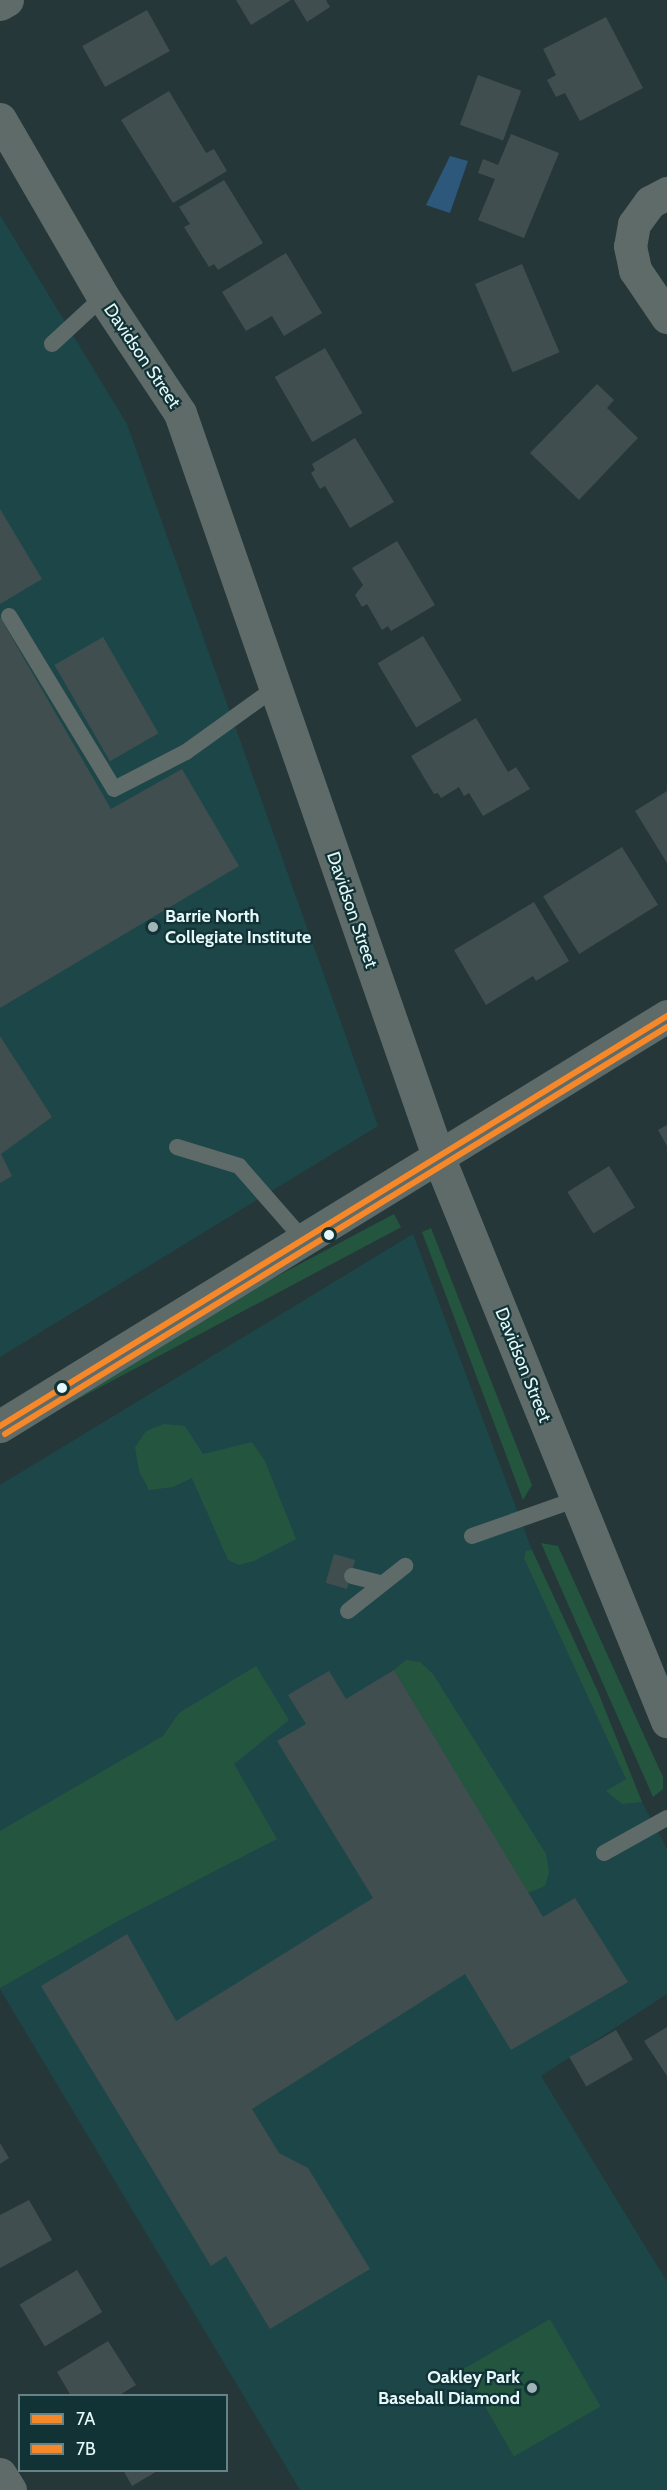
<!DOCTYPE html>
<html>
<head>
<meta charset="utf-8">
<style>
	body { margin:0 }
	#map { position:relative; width:667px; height:2490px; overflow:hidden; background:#253738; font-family:Cabin,sans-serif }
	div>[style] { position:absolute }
	.built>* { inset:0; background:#1d4649 }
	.green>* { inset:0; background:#24553f; transform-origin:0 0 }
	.water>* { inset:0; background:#2d587b }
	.building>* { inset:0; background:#414e50; transform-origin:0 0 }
	.service>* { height:16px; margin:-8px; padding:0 8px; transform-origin:8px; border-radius:8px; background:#5f6b69 }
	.minor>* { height:33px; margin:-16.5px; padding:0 16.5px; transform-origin:16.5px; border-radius:16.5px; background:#5f6b69 }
	.tertiary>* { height:33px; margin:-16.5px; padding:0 16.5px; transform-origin:16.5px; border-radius:16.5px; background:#5f6b69 }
	.bus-1>* { height:6px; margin:-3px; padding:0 3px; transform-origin:3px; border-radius:3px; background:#f6882a }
	.bus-2>* { height:6px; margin:-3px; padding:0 3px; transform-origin:3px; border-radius:3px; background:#f6882a }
	.dots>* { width:16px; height:16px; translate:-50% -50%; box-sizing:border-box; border:3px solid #123336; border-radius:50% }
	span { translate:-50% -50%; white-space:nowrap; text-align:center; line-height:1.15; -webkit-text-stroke:4.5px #123336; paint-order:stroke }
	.street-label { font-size:18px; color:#e6f9fa }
	.poi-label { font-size:18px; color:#e6f9fa; font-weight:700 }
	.left { translate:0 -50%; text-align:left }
	.right { translate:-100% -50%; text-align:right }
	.legend { position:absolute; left:18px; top:2394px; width:210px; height:78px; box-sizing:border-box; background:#123336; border:2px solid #678284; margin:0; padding:8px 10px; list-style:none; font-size:18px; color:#e6f9fa }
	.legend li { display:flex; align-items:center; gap:12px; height:30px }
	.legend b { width:30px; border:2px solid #678284 }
</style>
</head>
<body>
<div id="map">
	<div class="built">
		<i style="clip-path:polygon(0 215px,127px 424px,378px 1126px,0 1357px)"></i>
		<i style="clip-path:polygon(413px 1234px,532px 1550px,598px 1692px,642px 1802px,667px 1849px,667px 1994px,541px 2076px,667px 2282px,667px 2490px,300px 2490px,0 1989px,0 1485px)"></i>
	</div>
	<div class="green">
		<i style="left:394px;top:1214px;width:15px;height:460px;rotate:62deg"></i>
		<i style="clip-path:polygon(431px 1228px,532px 1485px,523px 1500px,422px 1232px)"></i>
		<i style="clip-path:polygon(164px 1424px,185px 1426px,203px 1454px,252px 1442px,265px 1461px,296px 1539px,254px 1561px,239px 1565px,228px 1560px,192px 1478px,173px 1487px,149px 1490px,139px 1471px,135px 1447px,146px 1431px)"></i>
		<i style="clip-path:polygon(541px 1543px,558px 1546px,663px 1777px,663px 1789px,653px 1797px)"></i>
		<i style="clip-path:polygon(532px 1550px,598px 1692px,642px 1802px,622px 1804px,606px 1791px,626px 1779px,524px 1558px,526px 1551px)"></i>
		<i style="clip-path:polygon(406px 1660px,420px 1662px,433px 1674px,546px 1854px,549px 1872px,545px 1886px,528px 1893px,394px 1670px)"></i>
		<i style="clip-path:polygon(256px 1666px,289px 1720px,234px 1764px,277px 1839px,120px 1920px,0 1988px,0 1831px,163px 1736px,179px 1713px)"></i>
		<i style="left:550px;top:2319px;width:101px;height:100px;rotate:60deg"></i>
	</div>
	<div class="water">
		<i style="clip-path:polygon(450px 156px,468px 161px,450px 213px,426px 205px)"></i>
	</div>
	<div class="building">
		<i style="clip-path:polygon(236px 0,291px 0,251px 25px)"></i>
		<i style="clip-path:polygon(294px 0,326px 0,330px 7px,307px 22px)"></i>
		<i style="left:147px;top:10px;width:47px;height:74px;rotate:61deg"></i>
		<i style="clip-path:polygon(606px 17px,643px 88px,580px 121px,565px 93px,556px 97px,547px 80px,556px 75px,543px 49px)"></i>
		<i style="left:478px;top:75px;width:46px;height:53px;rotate:20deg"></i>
		<i style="clip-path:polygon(169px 91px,206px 153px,214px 149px,227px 171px,173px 203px,121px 120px)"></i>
		<i style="clip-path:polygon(511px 134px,559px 153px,524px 238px,478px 220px,495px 179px,478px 173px,483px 159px,498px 165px)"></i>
		<i style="clip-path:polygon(224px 180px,263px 243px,218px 270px,214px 264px,209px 267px,184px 227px,190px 224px,179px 207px)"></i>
		<i style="clip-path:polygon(286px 253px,322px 313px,284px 336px,272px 316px,246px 331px,222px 292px)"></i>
		<i style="left:522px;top:264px;width:96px;height:51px;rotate:67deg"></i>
		<i style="left:325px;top:348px;width:75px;height:58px;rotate:60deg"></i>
		<i style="clip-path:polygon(597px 384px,614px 400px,607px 408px,638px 438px,579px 500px,530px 453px)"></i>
		<i style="clip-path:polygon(355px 438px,394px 502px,350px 528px,325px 486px,320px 489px,311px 473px,315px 470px,312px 464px)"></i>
		<i style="clip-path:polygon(0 509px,42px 579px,0 604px)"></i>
		<i style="clip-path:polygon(397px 541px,435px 605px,391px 631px,388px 626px,382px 630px,367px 604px,362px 607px,355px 595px,363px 585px,352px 568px)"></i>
		<i style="clip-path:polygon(0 617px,111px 809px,182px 769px,239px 866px,0 1008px)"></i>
		<i style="left:423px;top:636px;width:75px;height:53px;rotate:59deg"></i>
		<i style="left:103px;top:637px;width:111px;height:56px;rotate:60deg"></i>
		<i style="clip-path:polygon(476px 718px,508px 772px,516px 767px,530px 789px,483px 816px,469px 793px,464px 796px,459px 787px,441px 798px,438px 793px,434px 794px,411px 756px)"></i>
		<i style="clip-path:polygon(667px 791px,667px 863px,635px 811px)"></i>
		<i style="left:622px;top:847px;width:68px;height:93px;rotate:58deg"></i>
		<i style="clip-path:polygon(534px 902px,569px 961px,536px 981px,533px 976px,486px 1005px,454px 950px)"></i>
		<i style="clip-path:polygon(0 1036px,52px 1117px,1px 1154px,12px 1176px,0 1183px)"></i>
		<i style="clip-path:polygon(667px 1125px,667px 1146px,658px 1130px)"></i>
		<i style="left:609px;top:1166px;width:49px;height:49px;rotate:58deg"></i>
		<i style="left:334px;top:1554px;width:22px;height:30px;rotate:16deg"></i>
		<i style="clip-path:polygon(394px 1670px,543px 1917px,575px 1898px,628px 1982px,511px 2050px,465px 1974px,252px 2109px,279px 2153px,308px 2168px,370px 2269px,270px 2329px,226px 2256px,211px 2266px,41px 1986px,127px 1934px,176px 2021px,373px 1898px,277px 1741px,306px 1724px,288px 1695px,310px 1682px,329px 1671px,346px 1699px)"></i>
		<i style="clip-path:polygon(667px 2027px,667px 2076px,644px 2041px)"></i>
		<i style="left:616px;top:2030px;width:34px;height:54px;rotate:60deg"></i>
		<i style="clip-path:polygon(0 2143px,9px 2158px,0 2164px)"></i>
		<i style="clip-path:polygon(29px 2200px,52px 2240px,0 2268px,0 2215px)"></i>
		<i style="left:77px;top:2270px;width:49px;height:67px;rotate:59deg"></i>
		<i style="clip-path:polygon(108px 2341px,136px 2385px,118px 2396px,71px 2396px,57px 2372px)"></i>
		<i style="clip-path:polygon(123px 2470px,159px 2470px,132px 2486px)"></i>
	</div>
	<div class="service">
		<i style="left:52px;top:344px;width:69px;rotate:-42.7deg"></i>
		<i style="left:9px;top:616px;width:202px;rotate:58.7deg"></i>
		<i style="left:114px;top:789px;width:81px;rotate:-27.2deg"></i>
		<i style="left:186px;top:752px;width:110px;rotate:-35.7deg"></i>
		<i style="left:177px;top:1147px;width:65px;rotate:17deg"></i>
		<i style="left:239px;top:1166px;width:97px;rotate:48.8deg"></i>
		<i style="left:472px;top:1536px;width:111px;rotate:-19.4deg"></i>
		<i style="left:352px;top:1576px;width:29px;rotate:14deg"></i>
		<i style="left:348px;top:1611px;width:73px;rotate:-38.3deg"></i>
		<i style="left:604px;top:1853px;width:72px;rotate:-29.1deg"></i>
	</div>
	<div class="minor">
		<i style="left:0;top:4px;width:8px;rotate:-30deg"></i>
		<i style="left:0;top:119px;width:206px;rotate:59.9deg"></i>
		<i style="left:103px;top:297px;width:139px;rotate:56.4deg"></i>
		<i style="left:180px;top:413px;width:787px;rotate:70.85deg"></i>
		<i style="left:438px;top:1156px;width:610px;rotate:67.94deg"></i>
		<i style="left:667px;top:193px;width:19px;rotate:152deg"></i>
		<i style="left:650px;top:202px;width:27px;rotate:126deg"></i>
		<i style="left:634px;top:224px;width:22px;rotate:100deg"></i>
		<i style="left:630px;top:246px;width:25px;rotate:78deg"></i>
		<i style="left:635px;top:270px;width:57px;rotate:55.8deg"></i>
		<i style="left:0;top:2474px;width:19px;rotate:58deg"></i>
	</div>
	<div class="tertiary">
		<i style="left:0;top:1426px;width:783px;rotate:-31.58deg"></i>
	</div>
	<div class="bus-1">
		<i style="left:0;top:1426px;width:783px;rotate:-31.58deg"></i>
	</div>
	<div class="bus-2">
		<i style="left:5px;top:1434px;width:777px;rotate:-31.58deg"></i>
	</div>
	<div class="dots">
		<i style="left:153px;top:927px;background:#a2b5b6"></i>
		<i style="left:329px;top:1235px;background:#e6f9fa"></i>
		<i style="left:62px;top:1388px;background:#e6f9fa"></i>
		<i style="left:532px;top:2388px;background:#a2b5b6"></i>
	</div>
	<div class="street-label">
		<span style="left:142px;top:356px;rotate:56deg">Davidson Street</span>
		<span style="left:352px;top:910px;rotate:71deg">Davidson Street</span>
		<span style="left:523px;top:1365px;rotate:68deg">Davidson Street</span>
	</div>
	<div class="poi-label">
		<span class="left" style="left:165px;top:927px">Barrie North<br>Collegiate Institute</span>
		<span class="right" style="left:520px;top:2388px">Oakley Park<br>Baseball Diamond</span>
	</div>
	<ul class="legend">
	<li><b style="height:8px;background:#f6882a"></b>7A</li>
	<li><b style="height:8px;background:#f6882a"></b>7B</li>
	</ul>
</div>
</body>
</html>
